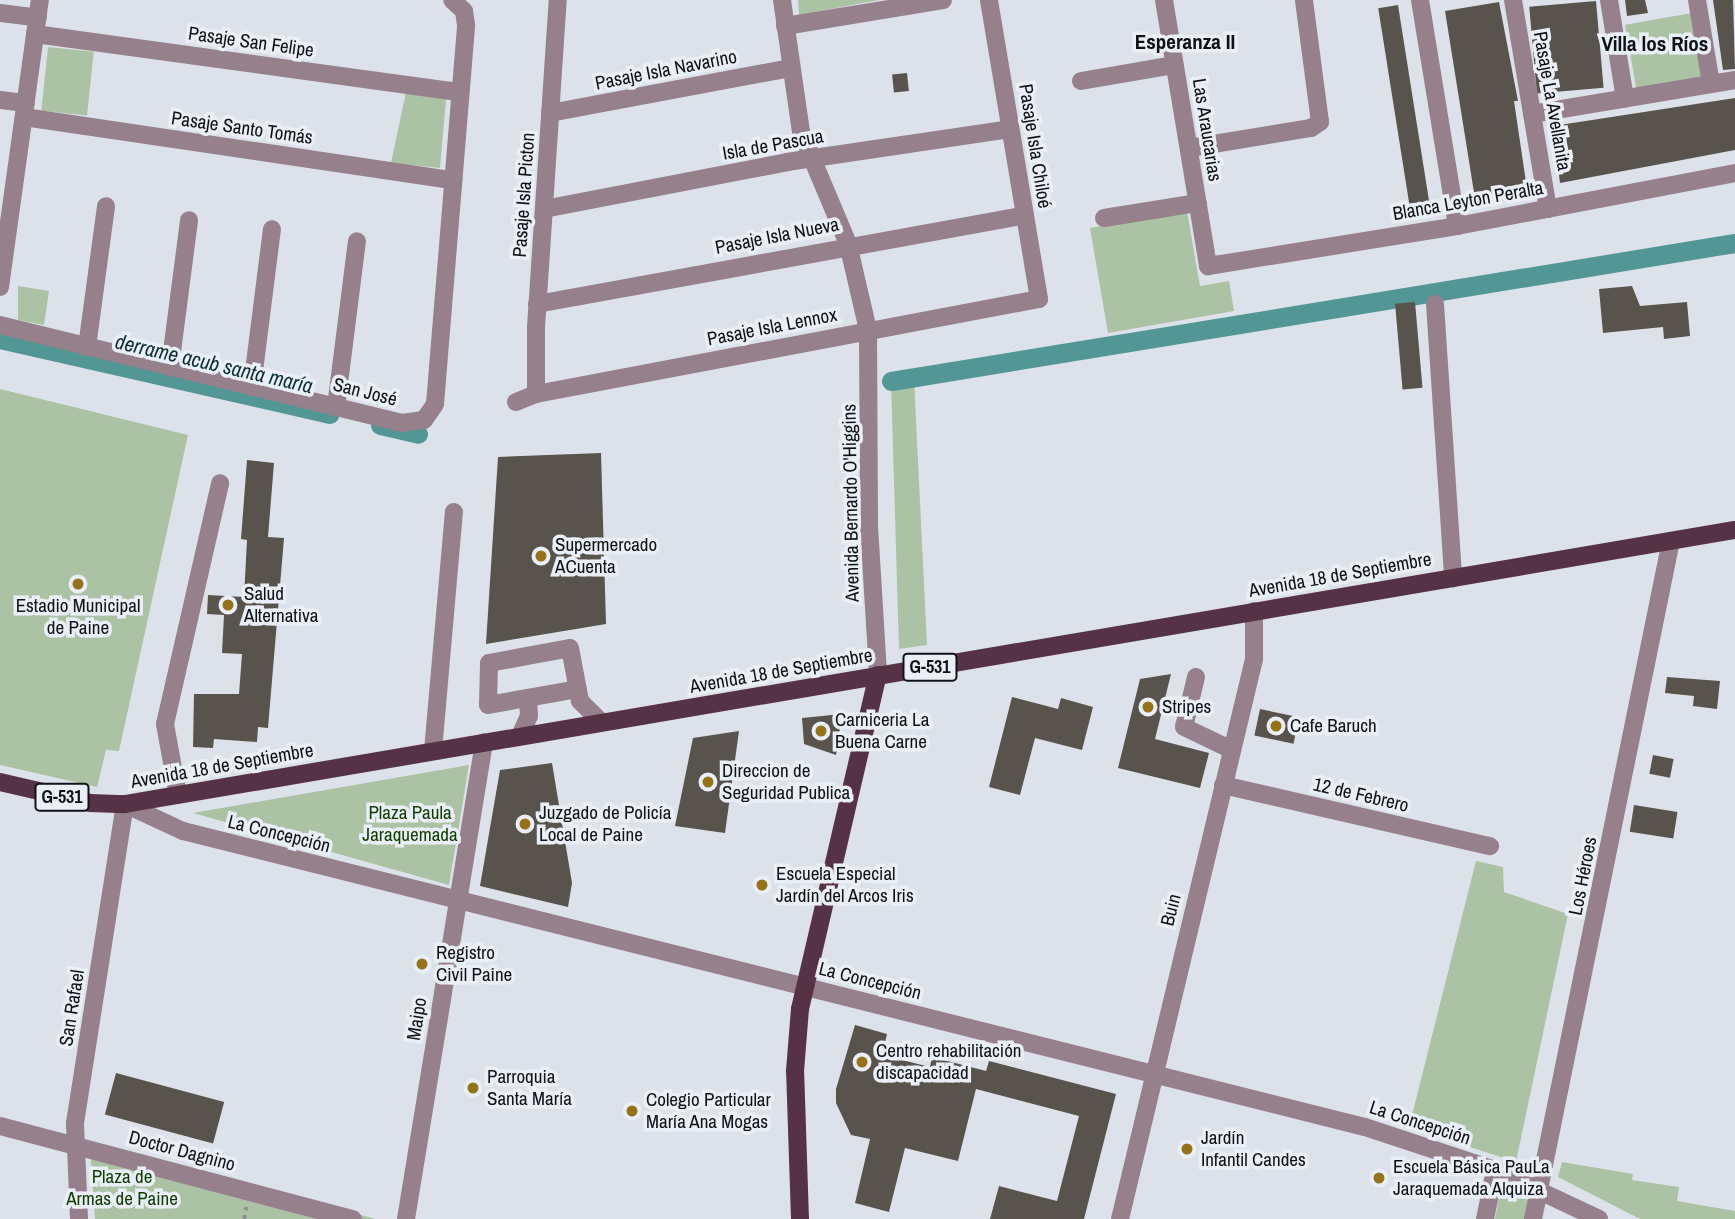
<!DOCTYPE html>
<html>
<head>
<meta charset="utf-8">
<style>
	body { margin:0 }
	#map { position:relative; width:1735px; height:1219px; overflow:hidden; background:#dde2ea; font-family:"Archivo Narrow",sans-serif }
	div>[style] { position:absolute }
	.green>* { inset:0; background:#abc2a4; transform-origin:0 0 }
	.canal>* { height:19px; margin:-9.5px; padding:0 9.5px; transform-origin:9.5px; border-radius:9.5px; background:#529696 }
	.building>* { inset:0; background:#59534d; transform-origin:0 0 }
	.path>* { height:3.5px; margin-top:-1.75px; transform-origin:0; background:repeating-linear-gradient(90deg,#8b8f95 0 3.5px,transparent 0 8.5px) }
	.minor>* { height:18px; margin:-9px; padding:0 9px; transform-origin:9px; border-radius:9px; background:#96808b }
	.major>* { height:18px; margin:-9px; padding:0 9px; transform-origin:9px; border-radius:9px; background:#563245 }
	.dots>* { width:19px; height:19px; translate:-50% -50%; box-sizing:border-box; border:4px solid #eaeff7; border-radius:50% }
	span { translate:-50% -50%; white-space:nowrap; text-align:center; line-height:1.15; -webkit-text-stroke:7px #eaeff7; paint-order:stroke }
	.shield-label span { padding:2px 5px; background:#eaeff7; border:2px solid; border-radius:5px; -webkit-text-stroke-width:0 }
	.shield-label { font-size:18px; color:#101215; font-weight:700 }
	.street-label { font-size:19px; color:#101215 }
	.poi-label { font-size:19px; color:#101215 }
	.left { translate:0 -50%; text-align:left }
	.park-label { font-size:19px; color:#113c00 }
	.neighbourhood-label { font-size:21px; color:#101215; font-weight:700 }
	.water-label { font-size:21px; color:#0d3030; font-style:italic }
</style>
</head>
<body>
<div id="map">
	<div class="green">
		<i style="clip-path:polygon(798px 0,879px 0,799px 15px)"></i>
		<i style="left:1692px;top:13px;width:65px;height:68px;rotate:80deg"></i>
		<i style="left:48px;top:47px;width:46px;height:64px;rotate:6deg"></i>
		<i style="clip-path:polygon(406px 92px,446px 99px,440px 168px,391px 163px)"></i>
		<i style="clip-path:polygon(1187px 211px,1200px 286px,1229px 281px,1234px 311px,1108px 333px,1090px 228px)"></i>
		<i style="clip-path:polygon(18px 286px,49px 291px,44px 325px,18px 320px)"></i>
		<i style="clip-path:polygon(914px 379px,927px 645px,899px 649px,891px 381px)"></i>
		<i style="clip-path:polygon(0 389px,188px 435px,119px 751px,106px 750px,97px 787px,0 765px)"></i>
		<i style="clip-path:polygon(469px 765px,449px 885px,193px 813px)"></i>
		<i style="clip-path:polygon(1476px 861px,1503px 867px,1504px 892px,1568px 914px,1516px 1162px,1409px 1127px)"></i>
		<i style="clip-path:polygon(90px 1145px,376px 1219px,95px 1219px)"></i>
		<i style="clip-path:polygon(1562px 1162px,1633px 1174px,1632px 1180px,1679px 1187px,1677px 1201px,1735px 1211px,1735px 1219px,1640px 1219px,1558px 1177px)"></i>
		<i style="clip-path:polygon(1500px 1192px,1529px 1200px,1525px 1219px,1495px 1219px)"></i>
	</div>
	<div class="canal">
		<i style="left:0;top:339px;width:338px;rotate:12.8deg"></i>
		<i style="left:891px;top:381px;width:855px;rotate:-9.29deg"></i>
		<i style="left:380px;top:425px;width:39px;rotate:13deg"></i>
	</div>
	<div class="building">
		<i style="clip-path:polygon(1625px 0,1645px 0,1648px 13px,1627px 16px)"></i>
		<i style="clip-path:polygon(1713px 0,1733px 0,1735px 69px,1723px 70px)"></i>
		<i style="left:1596px;top:1px;width:87px;height:67px;rotate:85deg"></i>
		<i style="clip-path:polygon(1499px 2px,1518px 101px,1514px 101px,1527px 189px,1496px 194px,1497px 202px,1476px 205px,1445px 11px)"></i>
		<i style="left:1398px;top:5px;width:205px;height:20px;rotate:81deg"></i>
		<i style="left:907px;top:73px;width:18px;height:15px;rotate:84deg"></i>
		<i style="clip-path:polygon(1735px 98px,1735px 150px,1560px 183px,1553px 126px)"></i>
		<i style="clip-path:polygon(1632px 286px,1640px 306px,1687px 302px,1690px 336px,1664px 339px,1663px 327px,1603px 333px,1599px 289px)"></i>
		<i style="left:1415px;top:302px;width:86px;height:20px;rotate:85deg"></i>
		<i style="clip-path:polygon(601px 453px,606px 624px,486px 644px,498px 457px)"></i>
		<i style="clip-path:polygon(247px 460px,274px 463px,268px 537px,284px 538px,268px 728px,258px 727px,257px 742px,214px 739px,213px 748px,193px 747px,194px 694px,239px 694px,242px 654px,222px 653px,224px 615px,207px 614px,208px 595px,244px 597px,247px 540px,241px 539px)"></i>
		<i style="clip-path:polygon(1171px 674px,1155px 739px,1209px 753px,1200px 788px,1118px 768px,1140px 679px)"></i>
		<i style="clip-path:polygon(1667px 677px,1720px 681px,1717px 709px,1693px 706px,1694px 696px,1665px 693px)"></i>
		<i style="clip-path:polygon(1012px 697px,1058px 709px,1061px 698px,1093px 707px,1082px 750px,1035px 738px,1020px 795px,989px 787px)"></i>
		<i style="left:1260px;top:709px;width:40px;height:27px;rotate:12deg"></i>
		<i style="clip-path:polygon(842px 714px,836px 755px,804px 744px,802px 718px)"></i>
		<i style="clip-path:polygon(739px 731px,725px 833px,675px 826px,693px 738px)"></i>
		<i style="left:1653px;top:755px;width:21px;height:19px;rotate:11deg"></i>
		<i style="clip-path:polygon(552px 763px,572px 883px,568px 907px,480px 886px,500px 770px)"></i>
		<i style="left:1634px;top:805px;width:44px;height:27px;rotate:9deg"></i>
		<i style="clip-path:polygon(855px 1025px,887px 1034px,882px 1055px,930px 1067px,932px 1057px,986px 1071px,989px 1061px,1116px 1094px,1084px 1219px,990px 1219px,999px 1186px,1057px 1201px,1079px 1116px,976px 1089px,958px 1161px,905px 1148px,889px 1212px,855px 1203px,870px 1139px,851px 1135px,836px 1103px,836px 1089px)"></i>
		<i style="left:116px;top:1073px;width:112px;height:43px;rotate:15deg"></i>
	</div>
	<div class="path">
		<i style="left:244px;top:1219px;width:12px;rotate:-81deg"></i>
	</div>
	<div class="minor">
		<i style="left:782px;top:0;width:133px;rotate:81.8deg"></i>
		<i style="left:801px;top:132px;width:121px;rotate:67.2deg"></i>
		<i style="left:848px;top:244px;width:88px;rotate:76.9deg"></i>
		<i style="left:868px;top:330px;width:196px;rotate:89.7deg"></i>
		<i style="left:869px;top:526px;width:149px;rotate:86.5deg"></i>
		<i style="left:1164px;top:0;width:270px;rotate:80.6deg"></i>
		<i style="left:1208px;top:266px;width:252px;rotate:-9.1deg"></i>
		<i style="left:1457px;top:226px;width:283px;rotate:-10.8deg"></i>
		<i style="left:1420px;top:0;width:229px;rotate:80.7deg"></i>
		<i style="left:1513px;top:0;width:212px;rotate:80.5deg"></i>
		<i style="left:1609px;top:0;width:100px;rotate:80.8deg"></i>
		<i style="left:1697px;top:0;width:85px;rotate:80.5deg"></i>
		<i style="left:0;top:13px;width:38px;rotate:7deg"></i>
		<i style="left:785px;top:26px;width:160px;rotate:-9.3deg"></i>
		<i style="left:35px;top:34px;width:429px;rotate:7.8deg"></i>
		<i style="left:1081px;top:81px;width:95px;rotate:-9.7deg"></i>
		<i style="left:0;top:100px;width:26px;rotate:7deg"></i>
		<i style="left:550px;top:113px;width:244px;rotate:-10.6deg"></i>
		<i style="left:1532px;top:114px;width:206px;rotate:-9.5deg"></i>
		<i style="left:24px;top:117px;width:434px;rotate:8.4deg"></i>
		<i style="left:1189px;top:148px;width:124px;rotate:-9.3deg"></i>
		<i style="left:1311px;top:128px;width:11px;rotate:-34deg"></i>
		<i style="left:1320px;top:122px;width:123px;rotate:-97.5deg"></i>
		<i style="left:544px;top:209px;width:248px;rotate:-10.9deg"></i>
		<i style="left:787px;top:162px;width:225px;rotate:-8.4deg"></i>
		<i style="left:1104px;top:218px;width:95px;rotate:-9.1deg"></i>
		<i style="left:0;top:287px;width:290px;rotate:-82.1deg"></i>
		<i style="left:537px;top:304px;width:496px;rotate:-10.3deg"></i>
		<i style="left:1435px;top:304px;width:275px;rotate:86.2deg"></i>
		<i style="left:0;top:325px;width:414px;rotate:13.7deg"></i>
		<i style="left:402px;top:423px;width:22px;rotate:-8deg"></i>
		<i style="left:424px;top:420px;width:19px;rotate:-55deg"></i>
		<i style="left:435px;top:404px;width:380px;rotate:-85.3deg"></i>
		<i style="left:466px;top:25px;width:14px;rotate:-98deg"></i>
		<i style="left:464px;top:11px;width:16px;rotate:-137deg"></i>
		<i style="left:87px;top:347px;width:142px;rotate:-82.3deg"></i>
		<i style="left:170px;top:367px;width:148px;rotate:-82.6deg"></i>
		<i style="left:252px;top:387px;width:159px;rotate:-82.8deg"></i>
		<i style="left:536px;top:394px;width:67px;rotate:-90deg"></i>
		<i style="left:536px;top:327px;width:328px;rotate:-86.2deg"></i>
		<i style="left:516px;top:402px;width:22px;rotate:-22deg"></i>
		<i style="left:536px;top:394px;width:512px;rotate:-10.7deg"></i>
		<i style="left:1039px;top:299px;width:303px;rotate:-99.5deg"></i>
		<i style="left:336px;top:407px;width:167px;rotate:-82.8deg"></i>
		<i style="left:1196px;top:677px;width:51px;rotate:103.5deg"></i>
		<i style="left:1184px;top:727px;width:53px;rotate:25.6deg"></i>
		<i style="left:578px;top:689px;width:91px;rotate:169.9deg"></i>
		<i style="left:488px;top:705px;width:42px;rotate:-88.6deg"></i>
		<i style="left:489px;top:663px;width:82px;rotate:-10.5deg"></i>
		<i style="left:570px;top:648px;width:54px;rotate:79.3deg"></i>
		<i style="left:580px;top:701px;width:30px;rotate:45deg"></i>
		<i style="left:520px;top:736px;width:22px;rotate:-66deg"></i>
		<i style="left:529px;top:716px;width:18px;rotate:-93deg"></i>
		<i style="left:433px;top:751px;width:240px;rotate:-85deg"></i>
		<i style="left:1223px;top:785px;width:274px;rotate:12.9deg"></i>
		<i style="left:178px;top:795px;width:72px;rotate:-100.4deg"></i>
		<i style="left:165px;top:724px;width:247px;rotate:-77.1deg"></i>
		<i style="left:125px;top:804px;width:64px;rotate:25deg"></i>
		<i style="left:183px;top:831px;width:1218px;rotate:14.06deg"></i>
		<i style="left:1365px;top:1127px;width:137px;rotate:18.3deg"></i>
		<i style="left:1495px;top:1170px;width:115px;rotate:25.2deg"></i>
		<i style="left:0;top:1126px;width:365px;rotate:14.8deg"></i>
		<i style="left:79px;top:1219px;width:96px;rotate:-92.4deg"></i>
		<i style="left:75px;top:1123px;width:323px;rotate:-81.1deg"></i>
		<i style="left:406px;top:1219px;width:483px;rotate:-80.7deg"></i>
		<i style="left:1120px;top:1219px;width:576px;rotate:-76.54deg"></i>
		<i style="left:1254px;top:659px;width:48px;rotate:-90deg"></i>
		<i style="left:1485px;top:1219px;width:50px;rotate:-78.5deg"></i>
		<i style="left:1533px;top:1219px;width:692px;rotate:-78.5deg"></i>
	</div>
	<div class="major">
		<i style="left:0;top:782px;width:92px;rotate:13.1deg"></i>
		<i style="left:90px;top:803px;width:35px;rotate:2deg"></i>
		<i style="left:125px;top:804px;width:1633px;rotate:-9.66deg"></i>
		<i style="left:800px;top:1219px;width:148px;rotate:-91.9deg"></i>
		<i style="left:795px;top:1071px;width:62px;rotate:-85.4deg"></i>
		<i style="left:800px;top:1009px;width:343px;rotate:-76.9deg"></i>
	</div>
	<div class="dots">
		<i style="left:541px;top:556px;background:#95731b"></i>
		<i style="left:78px;top:584px;background:#95731b"></i>
		<i style="left:228px;top:605px;background:#95731b"></i>
		<i style="left:1148px;top:707px;background:#95731b"></i>
		<i style="left:1276px;top:726px;background:#95731b"></i>
		<i style="left:821px;top:731px;background:#95731b"></i>
		<i style="left:708px;top:782px;background:#95731b"></i>
		<i style="left:525px;top:824px;background:#95731b"></i>
		<i style="left:762px;top:885px;background:#95731b"></i>
		<i style="left:422px;top:964px;background:#95731b"></i>
		<i style="left:862px;top:1062px;background:#95731b"></i>
		<i style="left:473px;top:1088px;background:#95731b"></i>
		<i style="left:632px;top:1111px;background:#95731b"></i>
		<i style="left:1187px;top:1149px;background:#95731b"></i>
		<i style="left:1379px;top:1178px;background:#95731b"></i>
	</div>
	<div class="shield-label">
		<span style="left:930px;top:667px">G-531</span>
		<span style="left:62px;top:797px">G-531</span>
	</div>
	<div class="street-label">
		<span style="left:251px;top:42px;rotate:8deg">Pasaje San Felipe</span>
		<span style="left:666px;top:70px;rotate:-11deg">Pasaje Isla Navarino</span>
		<span style="left:1552px;top:101px;rotate:80deg">Pasaje La Avellanita</span>
		<span style="left:242px;top:128px;rotate:8deg">Pasaje Santo Tomás</span>
		<span style="left:1207px;top:130px;rotate:81deg">Las Araucarias</span>
		<span style="left:773px;top:145px;rotate:-10deg">Isla de Pascua</span>
		<span style="left:1035px;top:146px;rotate:81deg">Pasaje Isla Chiloé</span>
		<span style="left:524px;top:195px;rotate:-86deg">Pasaje Isla Picton</span>
		<span style="left:1468px;top:201px;rotate:-10deg">Blanca Leyton Peralta</span>
		<span style="left:777px;top:236px;rotate:-11deg">Pasaje Isla Nueva</span>
		<span style="left:772px;top:327px;rotate:-11deg">Pasaje Isla Lennox</span>
		<span style="left:365px;top:392px;rotate:14deg">San José</span>
		<span style="left:851px;top:503px;rotate:-91deg">Avenida Bernardo O'Higgins</span>
		<span style="left:1340px;top:575px;rotate:-10deg">Avenida 18 de Septiembre</span>
		<span style="left:781px;top:671px;rotate:-10deg">Avenida 18 de Septiembre</span>
		<span style="left:222px;top:766px;rotate:-10deg">Avenida 18 de Septiembre</span>
		<span style="left:1361px;top:795px;rotate:13deg">12 de Febrero</span>
		<span style="left:279px;top:834px;rotate:14deg">La Concepción</span>
		<span style="left:1583px;top:876px;rotate:-79deg">Los Héroes</span>
		<span style="left:1171px;top:910px;rotate:-76deg">Buin</span>
		<span style="left:870px;top:981px;rotate:14deg">La Concepción</span>
		<span style="left:72px;top:1008px;rotate:-81deg">San Rafael</span>
		<span style="left:417px;top:1019px;rotate:-81deg">Maipo</span>
		<span style="left:1420px;top:1123px;rotate:18deg">La Concepción</span>
		<span style="left:182px;top:1151px;rotate:15deg">Doctor Dagnino</span>
	</div>
	<div class="poi-label">
		<span class="left" style="left:555px;top:556px">Supermercado<br>ACuenta</span>
		<span class="left" style="left:244px;top:605px">Salud<br>Alternativa</span>
		<span style="left:78px;top:617px">Estadio Municipal<br>de Paine</span>
		<span class="left" style="left:1162px;top:707px">Stripes</span>
		<span class="left" style="left:835px;top:731px">Carniceria La<br>Buena Carne</span>
		<span class="left" style="left:1290px;top:726px">Cafe Baruch</span>
		<span class="left" style="left:722px;top:782px">Direccion de<br>Seguridad Publica</span>
		<span class="left" style="left:539px;top:824px">Juzgado de Policía<br>Local de Paine</span>
		<span class="left" style="left:776px;top:885px">Escuela Especial<br>Jardín del Arcos Iris</span>
		<span class="left" style="left:436px;top:964px">Registro<br>Civil Paine</span>
		<span class="left" style="left:876px;top:1062px">Centro rehabilitación<br>discapacidad</span>
		<span class="left" style="left:487px;top:1088px">Parroquia<br>Santa María</span>
		<span class="left" style="left:646px;top:1111px">Colegio Particular<br>María Ana Mogas</span>
		<span class="left" style="left:1201px;top:1149px">Jardín<br>Infantil Candes</span>
		<span class="left" style="left:1393px;top:1178px">Escuela Básica PauLa<br>Jaraquemada Alquiza</span>
	</div>
	<div class="park-label">
		<span style="left:410px;top:824px">Plaza Paula<br>Jaraquemada</span>
		<span style="left:122px;top:1188px">Plaza de<br>Armas de Paine</span>
	</div>
	<div class="neighbourhood-label">
		<span style="left:1185px;top:42px">Esperanza II</span>
		<span style="left:1655px;top:44px">Villa los Ríos</span>
	</div>
	<div class="water-label">
		<span style="left:214px;top:364px;rotate:13deg">derrame acub santa maría</span>
	</div>
</div>
</body>
</html>
